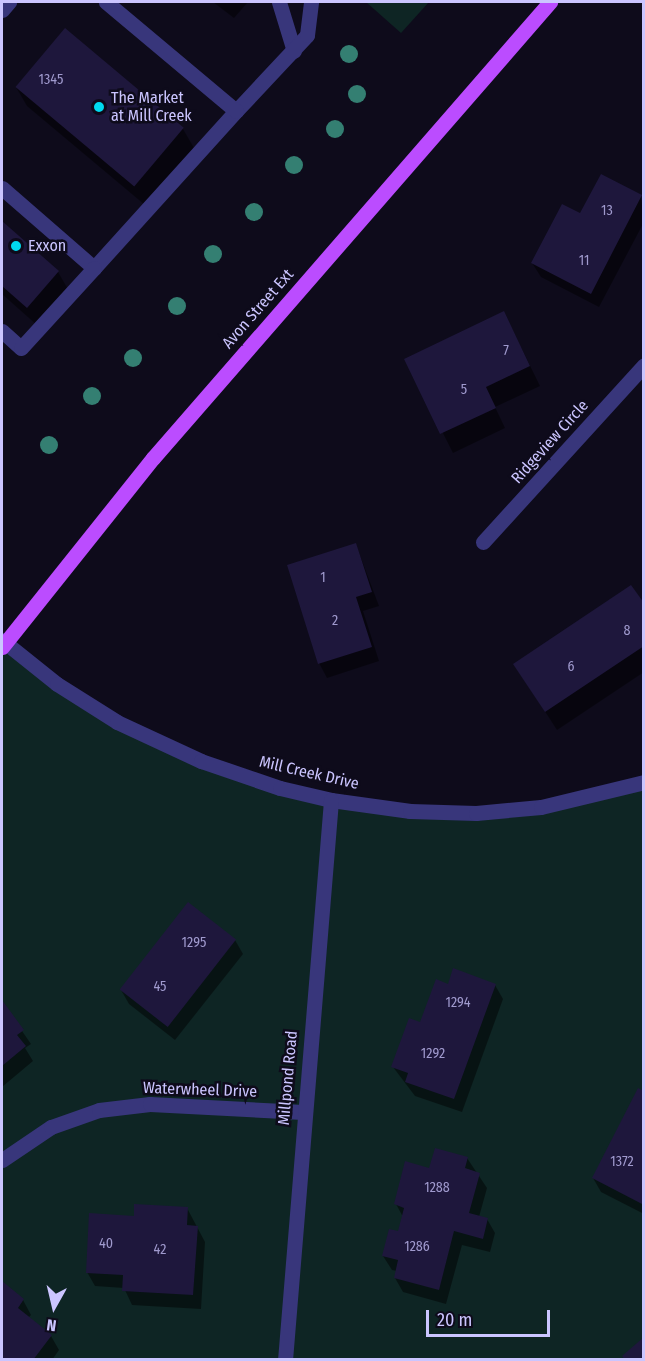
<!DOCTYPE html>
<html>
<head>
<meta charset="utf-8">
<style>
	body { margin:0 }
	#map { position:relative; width:645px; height:1361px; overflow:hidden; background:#0e0b1b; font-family:"Fira Sans Condensed",sans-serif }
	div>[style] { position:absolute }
	.green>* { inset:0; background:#0e2524 }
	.shadow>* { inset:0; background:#0007 }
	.building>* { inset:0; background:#1e173c; transform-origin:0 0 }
	.minor>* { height:15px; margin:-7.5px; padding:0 7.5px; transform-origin:7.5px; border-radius:7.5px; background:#38367b }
	.major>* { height:15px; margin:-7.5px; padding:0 7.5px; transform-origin:7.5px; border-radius:7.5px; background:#bb4cff }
	.trees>* { width:18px; height:18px; margin:-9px; border-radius:50%; background:#347f72 }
	.dots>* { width:16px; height:16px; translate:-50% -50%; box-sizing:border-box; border:3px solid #0e0b1b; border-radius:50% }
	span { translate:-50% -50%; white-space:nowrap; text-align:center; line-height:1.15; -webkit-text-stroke:5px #0e0b1b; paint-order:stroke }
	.number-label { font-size:14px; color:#a09ace }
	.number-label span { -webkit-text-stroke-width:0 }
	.poi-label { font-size:16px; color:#cbc5ff }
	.left { translate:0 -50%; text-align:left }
	.street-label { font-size:16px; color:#cbc5ff }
	.frame { position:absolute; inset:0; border:3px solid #cbc5ff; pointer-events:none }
	.north { position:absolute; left:24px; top:1277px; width:60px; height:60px; -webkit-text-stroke:4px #0e0b1b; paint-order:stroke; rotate:188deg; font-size:16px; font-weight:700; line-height:24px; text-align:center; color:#cbc5ff }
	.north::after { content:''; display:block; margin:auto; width:21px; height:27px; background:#cbc5ff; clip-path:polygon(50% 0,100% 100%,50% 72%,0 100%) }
	.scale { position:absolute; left:426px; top:1310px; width:124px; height:27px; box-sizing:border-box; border:3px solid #cbc5ff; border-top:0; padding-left:8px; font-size:18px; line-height:21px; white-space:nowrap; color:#cbc5ff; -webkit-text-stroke:4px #0e0b1b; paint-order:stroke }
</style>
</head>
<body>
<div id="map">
	<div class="green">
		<i style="clip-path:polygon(366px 2px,429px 2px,401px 33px)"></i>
		<i style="clip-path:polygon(2px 647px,117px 722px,280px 788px,476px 813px,643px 782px,643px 1359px,2px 1360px)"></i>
	</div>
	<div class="shadow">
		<i style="clip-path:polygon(213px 2px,248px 2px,234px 18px)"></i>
		<i style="clip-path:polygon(16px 87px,183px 129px,194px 148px,145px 205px,27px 106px)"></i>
		<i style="clip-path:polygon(602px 176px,641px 197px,644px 222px,599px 307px,541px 277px,532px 263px,581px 215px)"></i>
		<i style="clip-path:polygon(2px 223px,58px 272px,69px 291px,38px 326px,2px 294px)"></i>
		<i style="clip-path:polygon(504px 313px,540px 386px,495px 407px,505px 428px,453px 453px,406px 360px)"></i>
		<i style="clip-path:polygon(356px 545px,379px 606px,363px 611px,379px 661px,327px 678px,319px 663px)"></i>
		<i style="clip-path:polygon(644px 606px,644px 672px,557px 730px,515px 665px)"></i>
		<i style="clip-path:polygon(235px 940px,243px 954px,175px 1040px,129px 1004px,121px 990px)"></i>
		<i style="clip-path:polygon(448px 985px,495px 985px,503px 999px,462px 1112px,415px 1096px,393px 1067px)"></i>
		<i style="clip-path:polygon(2px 1002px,31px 1044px,25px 1048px,33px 1061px,2px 1087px)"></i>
		<i style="clip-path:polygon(644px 1092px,644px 1214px,601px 1192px,593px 1178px)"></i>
		<i style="clip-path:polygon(467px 1158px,487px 1188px,479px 1217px,487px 1219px,495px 1233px,490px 1252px,462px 1245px,446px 1304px,403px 1292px,395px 1278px,397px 1271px,392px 1270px,383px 1256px,399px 1232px,403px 1217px,396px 1204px,430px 1169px)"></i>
		<i style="clip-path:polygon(187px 1208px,205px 1242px,201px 1309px,132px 1305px,124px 1288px,95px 1286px,87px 1272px,135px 1217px)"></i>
		<i style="clip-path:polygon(2px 1284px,23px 1300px,31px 1315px,28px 1318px,51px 1336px,59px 1350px,52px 1360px,2px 1360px)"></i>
	</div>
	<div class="building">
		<i style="left:65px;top:28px;width:155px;height:77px;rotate:40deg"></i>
		<i style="clip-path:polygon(601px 174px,642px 195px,591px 294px,531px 263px,562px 204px,580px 213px)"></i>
		<i style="clip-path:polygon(2px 221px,59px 271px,27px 308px,2px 286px)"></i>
		<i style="clip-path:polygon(504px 311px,530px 366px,486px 387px,496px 408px,440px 434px,404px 359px)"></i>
		<i style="clip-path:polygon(356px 543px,372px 592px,356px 597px,372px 647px,318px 664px,287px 565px)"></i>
		<i style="clip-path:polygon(631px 585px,644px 603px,644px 646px,545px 712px,513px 664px)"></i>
		<i style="left:188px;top:902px;width:61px;height:111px;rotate:38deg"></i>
		<i style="clip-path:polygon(453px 968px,496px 984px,454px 1099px,405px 1082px,408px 1073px,391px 1067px,409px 1018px,420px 1022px,436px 979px,448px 984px)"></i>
		<i style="clip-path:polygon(2px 1000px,24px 1030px,17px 1035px,26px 1046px,2px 1066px)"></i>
		<i style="clip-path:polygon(638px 1088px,644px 1091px,644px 1205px,592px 1178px)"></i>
		<i style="clip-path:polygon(435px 1148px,468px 1157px,465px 1168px,480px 1173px,469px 1213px,488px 1218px,483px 1239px,454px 1231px,439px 1290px,394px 1278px,398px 1260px,382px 1256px,389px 1229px,398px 1231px,404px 1208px,394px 1204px,405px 1161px,429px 1168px)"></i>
		<i style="clip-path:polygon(134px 1204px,188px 1207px,187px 1225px,198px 1226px,193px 1295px,122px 1291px,123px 1275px,86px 1273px,89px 1213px,134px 1216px)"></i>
		<i style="clip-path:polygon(2px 1281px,24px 1299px,18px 1308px,52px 1335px,33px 1360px,2px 1360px)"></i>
		<i style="clip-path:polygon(644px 1337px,644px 1360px,625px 1360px,622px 1356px)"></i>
	</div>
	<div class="minor">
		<i style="left:279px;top:2px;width:51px;rotate:73deg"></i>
		<i style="left:2px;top:10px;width:11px;rotate:-49deg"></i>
		<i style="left:236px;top:111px;width:104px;rotate:-46.9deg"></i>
		<i style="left:307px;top:35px;width:33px;rotate:-83deg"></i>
		<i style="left:2px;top:188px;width:122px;rotate:41deg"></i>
		<i style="left:94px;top:268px;width:212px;rotate:-47.9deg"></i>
		<i style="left:236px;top:111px;width:170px;rotate:-140deg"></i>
		<i style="left:2px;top:331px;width:25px;rotate:42deg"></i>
		<i style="left:21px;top:348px;width:108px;rotate:-47.6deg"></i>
		<i style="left:483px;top:542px;width:239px;rotate:-47.7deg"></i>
		<i style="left:2px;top:640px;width:70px;rotate:38.7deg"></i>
		<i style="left:57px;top:684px;width:71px;rotate:32.3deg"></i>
		<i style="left:117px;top:722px;width:93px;rotate:24.9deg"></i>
		<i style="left:201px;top:761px;width:83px;rotate:18.9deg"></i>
		<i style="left:280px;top:788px;width:52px;rotate:13.2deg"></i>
		<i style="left:331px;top:800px;width:80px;rotate:7.9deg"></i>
		<i style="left:410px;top:811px;width:66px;rotate:1.7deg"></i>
		<i style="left:476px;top:813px;width:65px;rotate:-5.3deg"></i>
		<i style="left:541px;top:807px;width:106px;rotate:-13.6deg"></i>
		<i style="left:2px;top:1160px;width:59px;rotate:-34deg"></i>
		<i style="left:51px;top:1127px;width:51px;rotate:-19.5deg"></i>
		<i style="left:99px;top:1110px;width:51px;rotate:-6.7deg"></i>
		<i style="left:150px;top:1104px;width:153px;rotate:3deg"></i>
		<i style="left:285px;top:1360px;width:562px;rotate:-85.3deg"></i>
	</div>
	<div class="major">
		<i style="left:2px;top:647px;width:242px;rotate:-51.4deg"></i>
		<i style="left:153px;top:458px;width:605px;rotate:-48.96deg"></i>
	</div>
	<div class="trees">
		<i style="left:349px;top:54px"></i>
		<i style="left:357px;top:94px"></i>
		<i style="left:335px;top:129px"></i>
		<i style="left:294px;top:165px"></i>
		<i style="left:254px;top:212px"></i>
		<i style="left:213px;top:254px"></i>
		<i style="left:177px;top:306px"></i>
		<i style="left:133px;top:358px"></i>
		<i style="left:92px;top:396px"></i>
		<i style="left:49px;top:445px"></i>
	</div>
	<div class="dots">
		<i style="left:99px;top:107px;background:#00daf0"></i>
		<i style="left:16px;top:246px;background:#00daf0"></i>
	</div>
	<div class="number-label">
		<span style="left:51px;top:80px">1345</span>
		<span style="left:607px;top:211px">13</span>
		<span style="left:584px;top:261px">11</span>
		<span style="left:506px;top:351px">7</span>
		<span style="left:464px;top:390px">5</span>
		<span style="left:323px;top:578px">1</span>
		<span style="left:335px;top:621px">2</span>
		<span style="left:627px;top:631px">8</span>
		<span style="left:571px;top:667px">6</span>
		<span style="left:194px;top:943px">1295</span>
		<span style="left:160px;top:987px">45</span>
		<span style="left:458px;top:1003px">1294</span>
		<span style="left:433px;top:1054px">1292</span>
		<span style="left:622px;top:1162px">1372</span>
		<span style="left:437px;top:1188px">1288</span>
		<span style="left:106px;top:1244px">40</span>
		<span style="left:417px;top:1247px">1286</span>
		<span style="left:160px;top:1250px">42</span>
	</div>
	<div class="poi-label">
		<span class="left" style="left:111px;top:107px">The Market<br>at Mill Creek</span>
		<span class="left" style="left:28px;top:246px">Exxon</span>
	</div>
	<div class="street-label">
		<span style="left:258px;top:309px;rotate:-49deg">Avon Street Ext</span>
		<span style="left:550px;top:442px;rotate:-48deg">Ridgeview Circle</span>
		<span style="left:309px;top:773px;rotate:13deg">Mill Creek Drive</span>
		<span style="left:288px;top:1078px;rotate:-85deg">Millpond Road</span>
		<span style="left:200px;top:1090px;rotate:2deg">Waterwheel Drive</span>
	</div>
	<div class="frame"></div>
	<div class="north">N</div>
	<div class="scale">20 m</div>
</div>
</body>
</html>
